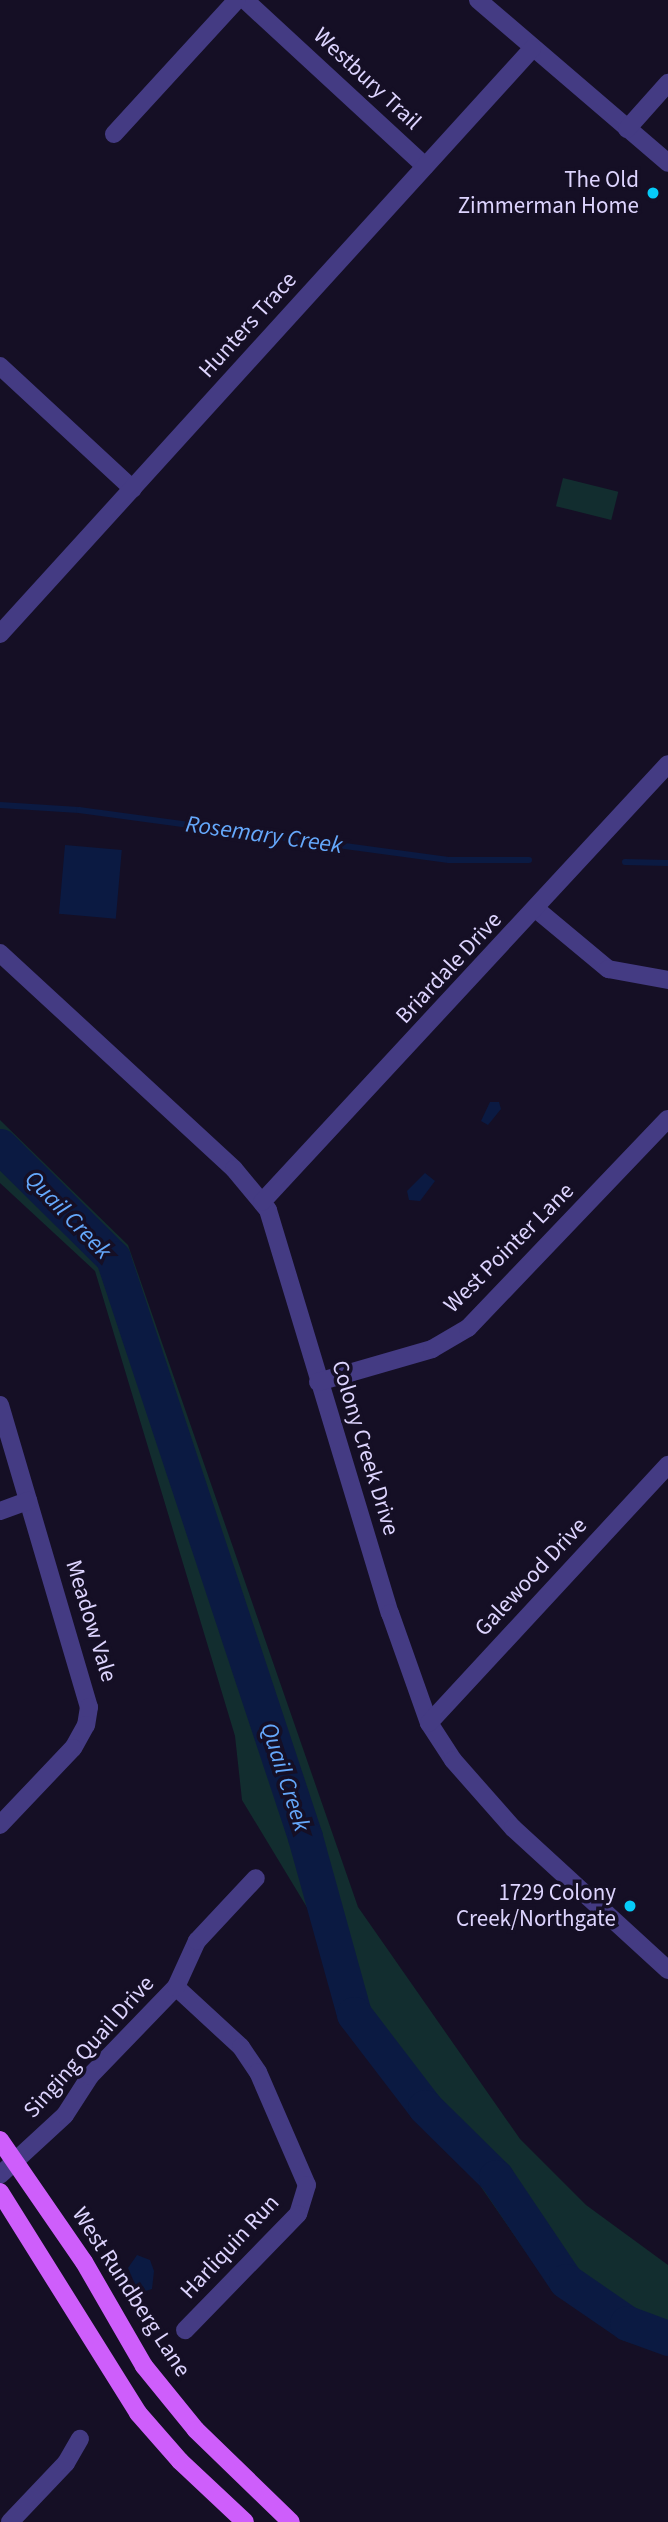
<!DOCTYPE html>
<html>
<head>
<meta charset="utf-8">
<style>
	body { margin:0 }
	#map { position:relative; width:668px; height:2522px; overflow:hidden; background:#150f25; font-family:"Source Sans 3",sans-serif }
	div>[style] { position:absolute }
	.green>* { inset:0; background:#122d2f; transform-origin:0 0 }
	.water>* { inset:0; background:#0b1a42; transform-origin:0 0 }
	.stream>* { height:6px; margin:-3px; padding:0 3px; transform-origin:3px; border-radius:3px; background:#0b1a42 }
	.river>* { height:35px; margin:-17.5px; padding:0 17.5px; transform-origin:17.5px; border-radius:17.5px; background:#0b1a42 }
	.minor>* { height:18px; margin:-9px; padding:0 9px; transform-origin:9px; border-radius:9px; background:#443b83 }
	.major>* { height:18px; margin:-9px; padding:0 9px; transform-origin:9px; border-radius:9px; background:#ce5efb }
	.dots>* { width:19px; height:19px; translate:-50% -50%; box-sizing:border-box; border:4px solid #150f25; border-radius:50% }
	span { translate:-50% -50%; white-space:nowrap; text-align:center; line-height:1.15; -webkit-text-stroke:7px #150f25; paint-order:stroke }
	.street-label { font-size:23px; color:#ddd4fe }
	.poi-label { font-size:23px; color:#ddd4fe }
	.right { translate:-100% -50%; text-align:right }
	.water-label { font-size:24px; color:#65a8fb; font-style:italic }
</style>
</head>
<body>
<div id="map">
	<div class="green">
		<i style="left:563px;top:478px;width:57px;height:29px;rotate:14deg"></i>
		<i style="clip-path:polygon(0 1120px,128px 1245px,358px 1907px,520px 2139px,586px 2205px,668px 2265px,668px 2355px,622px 2340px,541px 2274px,479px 2184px,356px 2038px,311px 1914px,242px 1800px,235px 1736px,95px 1271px,0 1183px)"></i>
	</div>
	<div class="water">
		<i style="left:65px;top:845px;width:57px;height:69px;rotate:5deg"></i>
		<i style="clip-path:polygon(490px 1102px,499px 1102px,501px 1109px,488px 1125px,481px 1121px)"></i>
		<i style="clip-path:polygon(425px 1173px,435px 1181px,420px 1201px,409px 1200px,407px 1191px)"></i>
		<i style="clip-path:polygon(137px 2255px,150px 2260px,154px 2271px,152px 2289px,139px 2293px,128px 2268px)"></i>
	</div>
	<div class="stream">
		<i style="left:0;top:805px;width:79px;rotate:3.6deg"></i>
		<i style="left:79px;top:810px;width:373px;rotate:7.7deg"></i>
		<i style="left:449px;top:860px;width:80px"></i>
		<i style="left:625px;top:862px;width:43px;rotate:1.3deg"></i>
	</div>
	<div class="river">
		<i style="left:0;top:1146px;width:159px;rotate:44.7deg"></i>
		<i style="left:113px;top:1258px;width:610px;rotate:71.65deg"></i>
		<i style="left:305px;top:1837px;width:184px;rotate:74.5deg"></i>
		<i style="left:354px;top:2014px;width:117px;rotate:52.6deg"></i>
		<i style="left:425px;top:2107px;width:100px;rotate:44.6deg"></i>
		<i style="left:496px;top:2177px;width:125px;rotate:56.1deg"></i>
		<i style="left:566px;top:2281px;width:74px;rotate:34.5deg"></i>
		<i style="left:627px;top:2323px;width:44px;rotate:20.1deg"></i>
	</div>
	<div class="minor">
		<i style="left:245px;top:0;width:245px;rotate:42.7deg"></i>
		<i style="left:478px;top:0;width:250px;rotate:40.6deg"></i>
		<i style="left:627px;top:129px;width:62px;rotate:-48.3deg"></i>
		<i style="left:114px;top:134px;width:182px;rotate:-47.5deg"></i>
		<i style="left:0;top:366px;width:181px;rotate:42.8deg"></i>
		<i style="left:0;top:634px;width:791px;rotate:-47.72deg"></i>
		<i style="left:536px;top:909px;width:94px;rotate:39.8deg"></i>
		<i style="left:608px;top:969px;width:61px;rotate:10.4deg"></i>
		<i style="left:0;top:953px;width:318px;rotate:42.7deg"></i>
		<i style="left:234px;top:1169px;width:53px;rotate:50.3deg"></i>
		<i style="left:268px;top:1210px;width:421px;rotate:73.2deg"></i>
		<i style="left:390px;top:1613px;width:117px;rotate:70.5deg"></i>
		<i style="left:429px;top:1723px;width:44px;rotate:57deg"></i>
		<i style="left:453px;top:1760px;width:91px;rotate:48.6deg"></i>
		<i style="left:513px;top:1828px;width:210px;rotate:42.5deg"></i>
		<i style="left:262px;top:1202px;width:597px;rotate:-47.17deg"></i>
		<i style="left:318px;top:1382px;width:119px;rotate:-16.1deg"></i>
		<i style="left:432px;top:1349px;width:42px;rotate:-30.3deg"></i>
		<i style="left:468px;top:1328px;width:289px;rotate:-46.3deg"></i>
		<i style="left:0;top:1405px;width:315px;rotate:73.6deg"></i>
		<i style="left:89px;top:1707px;width:18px;rotate:99deg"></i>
		<i style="left:86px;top:1725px;width:26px;rotate:119deg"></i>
		<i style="left:73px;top:1748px;width:106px;rotate:133.5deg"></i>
		<i style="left:0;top:1511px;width:30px;rotate:-20deg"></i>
		<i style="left:429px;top:1723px;width:352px;rotate:-47.2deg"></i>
		<i style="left:176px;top:1987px;width:88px;rotate:42.7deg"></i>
		<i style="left:241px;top:2047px;width:30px;rotate:56deg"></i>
		<i style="left:258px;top:2072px;width:123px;rotate:66.6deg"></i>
		<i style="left:307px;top:2185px;width:30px;rotate:107deg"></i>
		<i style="left:298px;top:2214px;width:162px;rotate:134.2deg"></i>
		<i style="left:0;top:2175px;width:88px;rotate:-42.7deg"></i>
		<i style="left:65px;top:2115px;width:46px;rotate:-57.3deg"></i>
		<i style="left:90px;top:2076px;width:124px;rotate:-46deg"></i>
		<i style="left:176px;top:1987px;width:51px;rotate:-65.5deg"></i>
		<i style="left:197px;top:1941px;width:86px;rotate:-46.9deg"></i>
		<i style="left:10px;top:2522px;width:81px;rotate:-46.5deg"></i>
		<i style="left:66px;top:2463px;width:28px;rotate:-60deg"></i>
	</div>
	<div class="major">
		<i style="left:0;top:2140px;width:148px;rotate:55.5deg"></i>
		<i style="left:84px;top:2262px;width:120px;rotate:60deg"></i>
		<i style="left:144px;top:2366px;width:82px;rotate:50.9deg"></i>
		<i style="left:196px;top:2430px;width:132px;rotate:44.1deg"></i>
		<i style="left:0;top:2192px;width:261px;rotate:58deg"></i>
		<i style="left:138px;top:2413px;width:64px;rotate:48.8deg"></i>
		<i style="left:180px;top:2461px;width:89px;rotate:43.2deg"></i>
	</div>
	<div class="dots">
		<i style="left:653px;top:193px;background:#06cbf8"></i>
		<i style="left:630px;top:1906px;background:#06cbf8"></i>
	</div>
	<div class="street-label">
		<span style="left:367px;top:79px;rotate:43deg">Westbury Trail</span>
		<span style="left:248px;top:325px;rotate:-48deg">Hunters Trace</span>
		<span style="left:449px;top:968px;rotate:-47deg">Briardale Drive</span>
		<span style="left:509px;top:1248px;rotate:-45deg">West Pointer Lane</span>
		<span style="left:365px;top:1448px;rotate:73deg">Colony Creek Drive</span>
		<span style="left:531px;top:1577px;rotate:-47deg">Galewood Drive</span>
		<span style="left:91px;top:1621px;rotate:73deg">Meadow Vale</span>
		<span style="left:89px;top:2047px;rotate:-48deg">Singing Quail Drive</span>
		<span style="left:230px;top:2247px;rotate:-47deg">Harliquin Run</span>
		<span style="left:131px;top:2292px;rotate:57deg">West Rundberg Lane</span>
	</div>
	<div class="poi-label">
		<span class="right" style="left:639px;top:193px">The Old<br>Zimmerman Home</span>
		<span class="right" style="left:616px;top:1906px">1729 Colony<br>Creek/Northgate</span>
	</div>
	<div class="water-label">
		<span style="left:264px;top:835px;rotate:8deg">Rosemary Creek</span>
		<span style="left:68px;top:1215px;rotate:46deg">Quail Creek</span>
		<span style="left:285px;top:1777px;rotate:72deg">Quail Creek</span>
	</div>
</div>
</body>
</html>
